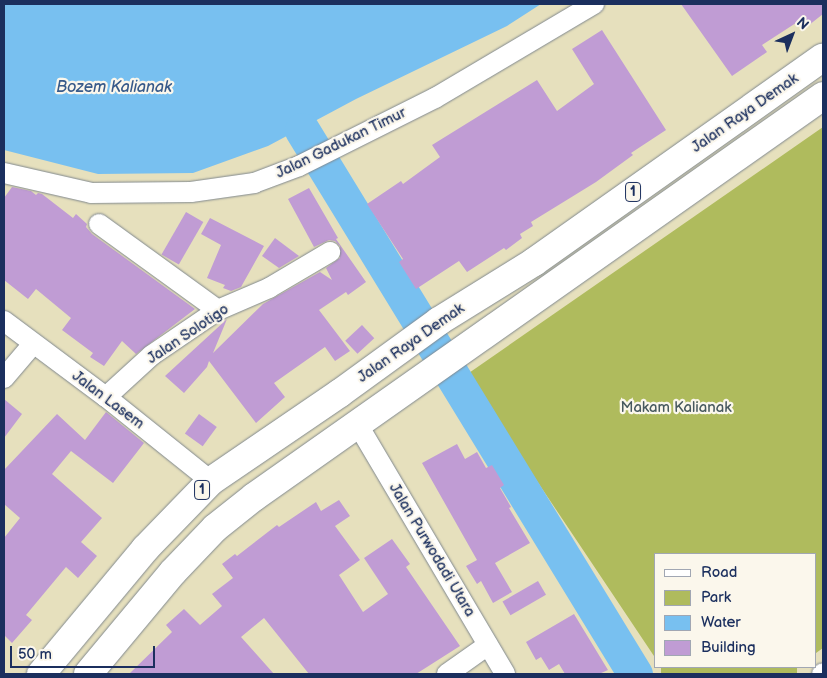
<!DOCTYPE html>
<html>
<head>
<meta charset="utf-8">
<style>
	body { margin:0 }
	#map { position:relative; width:827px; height:678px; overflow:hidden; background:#e6e0bd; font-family:"Balsamiq Sans",sans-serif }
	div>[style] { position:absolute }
	.green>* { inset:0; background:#afbb5d; transform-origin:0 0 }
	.water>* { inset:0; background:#78c0f0 }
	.river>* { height:35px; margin:-17.5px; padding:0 17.5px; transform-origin:17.5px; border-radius:17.5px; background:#78c0f0 }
	.building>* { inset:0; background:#c09cd4; transform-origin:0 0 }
	.roads { filter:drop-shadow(0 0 1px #80888e) drop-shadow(0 0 1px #80888e) }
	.street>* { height:20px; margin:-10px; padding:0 10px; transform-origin:10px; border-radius:10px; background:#fff }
	.highway>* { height:28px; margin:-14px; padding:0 14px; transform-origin:14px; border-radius:14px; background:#fff }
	span { translate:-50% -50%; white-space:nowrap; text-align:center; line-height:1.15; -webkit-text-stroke:4.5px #fbf7ec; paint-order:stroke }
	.shield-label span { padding:1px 4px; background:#fbf7ec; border:1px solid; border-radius:4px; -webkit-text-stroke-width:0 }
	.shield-label { font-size:14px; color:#1b2f5e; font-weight:700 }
	.street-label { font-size:15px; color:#1b2f5e }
	.park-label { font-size:15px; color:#47595e }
	.water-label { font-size:16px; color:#375a8a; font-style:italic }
	.frame { position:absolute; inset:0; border:5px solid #1b2f5e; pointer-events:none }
	.legend { position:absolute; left:654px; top:553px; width:162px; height:115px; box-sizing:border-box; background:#fbf7ec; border:1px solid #a1a7b3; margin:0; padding:6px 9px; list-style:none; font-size:15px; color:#1b2f5e }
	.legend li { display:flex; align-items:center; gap:10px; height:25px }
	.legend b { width:25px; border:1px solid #a1a7b3 }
	.north { position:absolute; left:767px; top:10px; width:50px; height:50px; -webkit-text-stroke:4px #fbf7ec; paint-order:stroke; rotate:43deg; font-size:14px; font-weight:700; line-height:20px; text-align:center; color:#1b2f5e }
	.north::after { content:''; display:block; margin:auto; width:18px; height:22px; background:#1b2f5e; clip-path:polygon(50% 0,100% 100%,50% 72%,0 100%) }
	.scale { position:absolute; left:10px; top:646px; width:145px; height:22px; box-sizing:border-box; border:2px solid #1b2f5e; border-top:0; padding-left:6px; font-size:15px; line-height:18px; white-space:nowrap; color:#1b2f5e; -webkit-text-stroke:4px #fbf7ec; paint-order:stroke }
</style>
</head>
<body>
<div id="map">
	<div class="green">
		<i style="clip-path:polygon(823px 127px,823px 648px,816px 653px,816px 554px,656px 554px,656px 659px,466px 375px)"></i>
		<i style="left:661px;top:667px;width:136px;height:9px"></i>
	</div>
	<div class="water">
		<i style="clip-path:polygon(4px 4px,541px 4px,507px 26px,356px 99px,268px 146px,193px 173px,98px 174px,4px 150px)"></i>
	</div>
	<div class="river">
		<i style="left:302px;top:130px;width:638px;rotate:58.53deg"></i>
	</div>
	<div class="building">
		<i style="clip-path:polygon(681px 4px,823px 4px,823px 14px,804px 29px,799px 21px,762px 45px,767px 52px,732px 76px)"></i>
		<i style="clip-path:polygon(602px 30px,666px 130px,631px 153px,633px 155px,596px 182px,531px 222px,533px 226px,520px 234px,522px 238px,506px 250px,504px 248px,467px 272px,459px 261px,416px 289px,399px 262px,403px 259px,367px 204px,401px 181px,403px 184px,440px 157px,432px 145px,537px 80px,557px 111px,594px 84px,572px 49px)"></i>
		<i style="clip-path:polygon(12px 187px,31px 191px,36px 195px,38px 193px,42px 194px,73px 218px,76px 214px,87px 224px,86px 227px,92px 234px,195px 309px,136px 354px,122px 341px,104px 366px,90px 357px,93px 353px,62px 330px,71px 318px,36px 289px,28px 299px,4px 280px,4px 198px)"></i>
		<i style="clip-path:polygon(309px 188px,338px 238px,336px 239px,366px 282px,348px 295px,346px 292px,319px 310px,350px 351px,335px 361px,325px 347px,274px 383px,285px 397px,256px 423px,209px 361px,207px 367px,184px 393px,165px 376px,227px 319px,213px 353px,263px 304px,320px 272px,332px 280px,326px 268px,340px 258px,340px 246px,335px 241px,329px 240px,314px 247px,288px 199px)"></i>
		<i style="left:186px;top:212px;width:20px;height:49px;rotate:30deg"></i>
		<i style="clip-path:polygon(210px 218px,264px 246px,241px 287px,231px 291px,223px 288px,225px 285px,207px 278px,221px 245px,201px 234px)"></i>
		<i style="clip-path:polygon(275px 238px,299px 256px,279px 268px,262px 256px)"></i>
		<i style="left:362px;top:325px;width:18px;height:23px;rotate:47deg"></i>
		<i style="clip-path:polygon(4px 399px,22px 414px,4px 438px)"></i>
		<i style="clip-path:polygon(106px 412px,144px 443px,113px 483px,71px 451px,52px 474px,102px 518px,81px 542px,97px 556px,78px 578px,66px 567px,26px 615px,32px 620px,12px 643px,4px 635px,4px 538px,20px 518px,4px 504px,4px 470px,57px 414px,85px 440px)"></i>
		<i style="left:199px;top:414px;width:22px;height:24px;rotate:36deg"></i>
		<i style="clip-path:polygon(457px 444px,465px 459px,477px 452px,486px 468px,492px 465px,504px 485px,500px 488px,511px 507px,509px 508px,530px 543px,495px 563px,512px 592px,493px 603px,481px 581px,477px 584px,466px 566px,477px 560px,422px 463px)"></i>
		<i style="clip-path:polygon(339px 500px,350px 516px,335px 526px,360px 560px,339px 575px,363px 612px,388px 594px,364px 558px,392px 539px,410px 564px,406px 567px,460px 646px,416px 674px,309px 674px,264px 618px,241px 637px,274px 674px,129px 674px,172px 632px,166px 625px,184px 609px,200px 625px,222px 606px,212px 594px,233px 578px,222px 564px,235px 554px,237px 556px,277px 525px,279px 527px,316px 502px,321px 511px)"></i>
		<i style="left:538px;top:581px;width:16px;height:41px;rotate:60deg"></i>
		<i style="clip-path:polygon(574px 614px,608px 670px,599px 674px,565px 674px,559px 664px,549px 670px,541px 657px,536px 660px,526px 642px)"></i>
	</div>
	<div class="roads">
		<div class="street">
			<i style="left:4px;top:173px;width:89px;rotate:12.9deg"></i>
			<i style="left:91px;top:193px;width:100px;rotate:-0.6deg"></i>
			<i style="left:191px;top:192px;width:64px;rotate:-8.1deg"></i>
			<i style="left:254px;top:183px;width:48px;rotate:-20.7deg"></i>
			<i style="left:299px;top:166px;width:152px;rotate:-26.6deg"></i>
			<i style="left:435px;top:98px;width:185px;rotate:-30.6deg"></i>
			<i style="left:99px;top:224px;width:147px;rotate:35.9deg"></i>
			<i style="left:4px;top:321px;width:127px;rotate:36.7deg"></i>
			<i style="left:106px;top:397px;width:134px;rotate:38.7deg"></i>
			<i style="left:4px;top:378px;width:45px;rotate:-49.5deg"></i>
			<i style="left:106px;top:397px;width:62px;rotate:-42.4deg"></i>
			<i style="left:152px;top:355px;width:80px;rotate:-34.3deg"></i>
			<i style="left:218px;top:310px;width:56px;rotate:-23.3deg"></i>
			<i style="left:269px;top:288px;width:71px;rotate:-30.5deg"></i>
			<i style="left:358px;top:425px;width:289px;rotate:59.4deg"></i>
			<i style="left:447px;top:674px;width:50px;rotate:-35.3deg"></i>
			<i style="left:822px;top:674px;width:1px;rotate:-45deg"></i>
		</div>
		<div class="highway">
			<i style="left:41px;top:674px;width:163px;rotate:-50.2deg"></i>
			<i style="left:145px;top:549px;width:95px;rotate:-45.9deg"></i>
			<i style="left:211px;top:481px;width:156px;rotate:-34.3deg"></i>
			<i style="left:340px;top:393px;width:122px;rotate:-36deg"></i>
			<i style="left:439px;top:321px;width:112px;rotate:-31.8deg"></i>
			<i style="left:534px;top:262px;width:354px;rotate:-35.3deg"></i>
			<i style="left:88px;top:674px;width:133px;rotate:-50.2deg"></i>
			<i style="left:173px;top:572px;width:61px;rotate:-46.3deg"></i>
			<i style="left:215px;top:528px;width:50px;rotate:-38.5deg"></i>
			<i style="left:254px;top:497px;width:696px;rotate:-35.17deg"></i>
		</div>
	</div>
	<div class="shield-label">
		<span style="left:633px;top:192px">1</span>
		<span style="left:202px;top:490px">1</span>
	</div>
	<div class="street-label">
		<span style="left:745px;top:113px;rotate:-35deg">Jalan Raya Demak</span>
		<span style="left:341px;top:143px;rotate:-26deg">Jalan Gadukan Timur</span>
		<span style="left:188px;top:334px;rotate:-34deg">Jalan Solotigo</span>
		<span style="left:411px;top:343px;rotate:-35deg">Jalan Raya Demak</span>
		<span style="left:108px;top:400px;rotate:37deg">Jalan Lasem</span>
		<span style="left:432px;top:550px;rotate:59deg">Jalan Purwodadi Utara</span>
	</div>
	<div class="park-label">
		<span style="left:676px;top:408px">Makam Kalianak</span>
	</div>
	<div class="water-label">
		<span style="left:114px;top:88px">Bozem Kalianak</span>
	</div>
	<div class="frame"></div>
	<ul class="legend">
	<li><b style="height:6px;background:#fff"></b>Road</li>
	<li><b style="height:14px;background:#afbb5d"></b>Park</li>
	<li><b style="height:14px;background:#78c0f0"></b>Water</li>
	<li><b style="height:14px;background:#c09cd4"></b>Building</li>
	</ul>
	<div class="north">N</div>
	<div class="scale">50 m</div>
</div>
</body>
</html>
